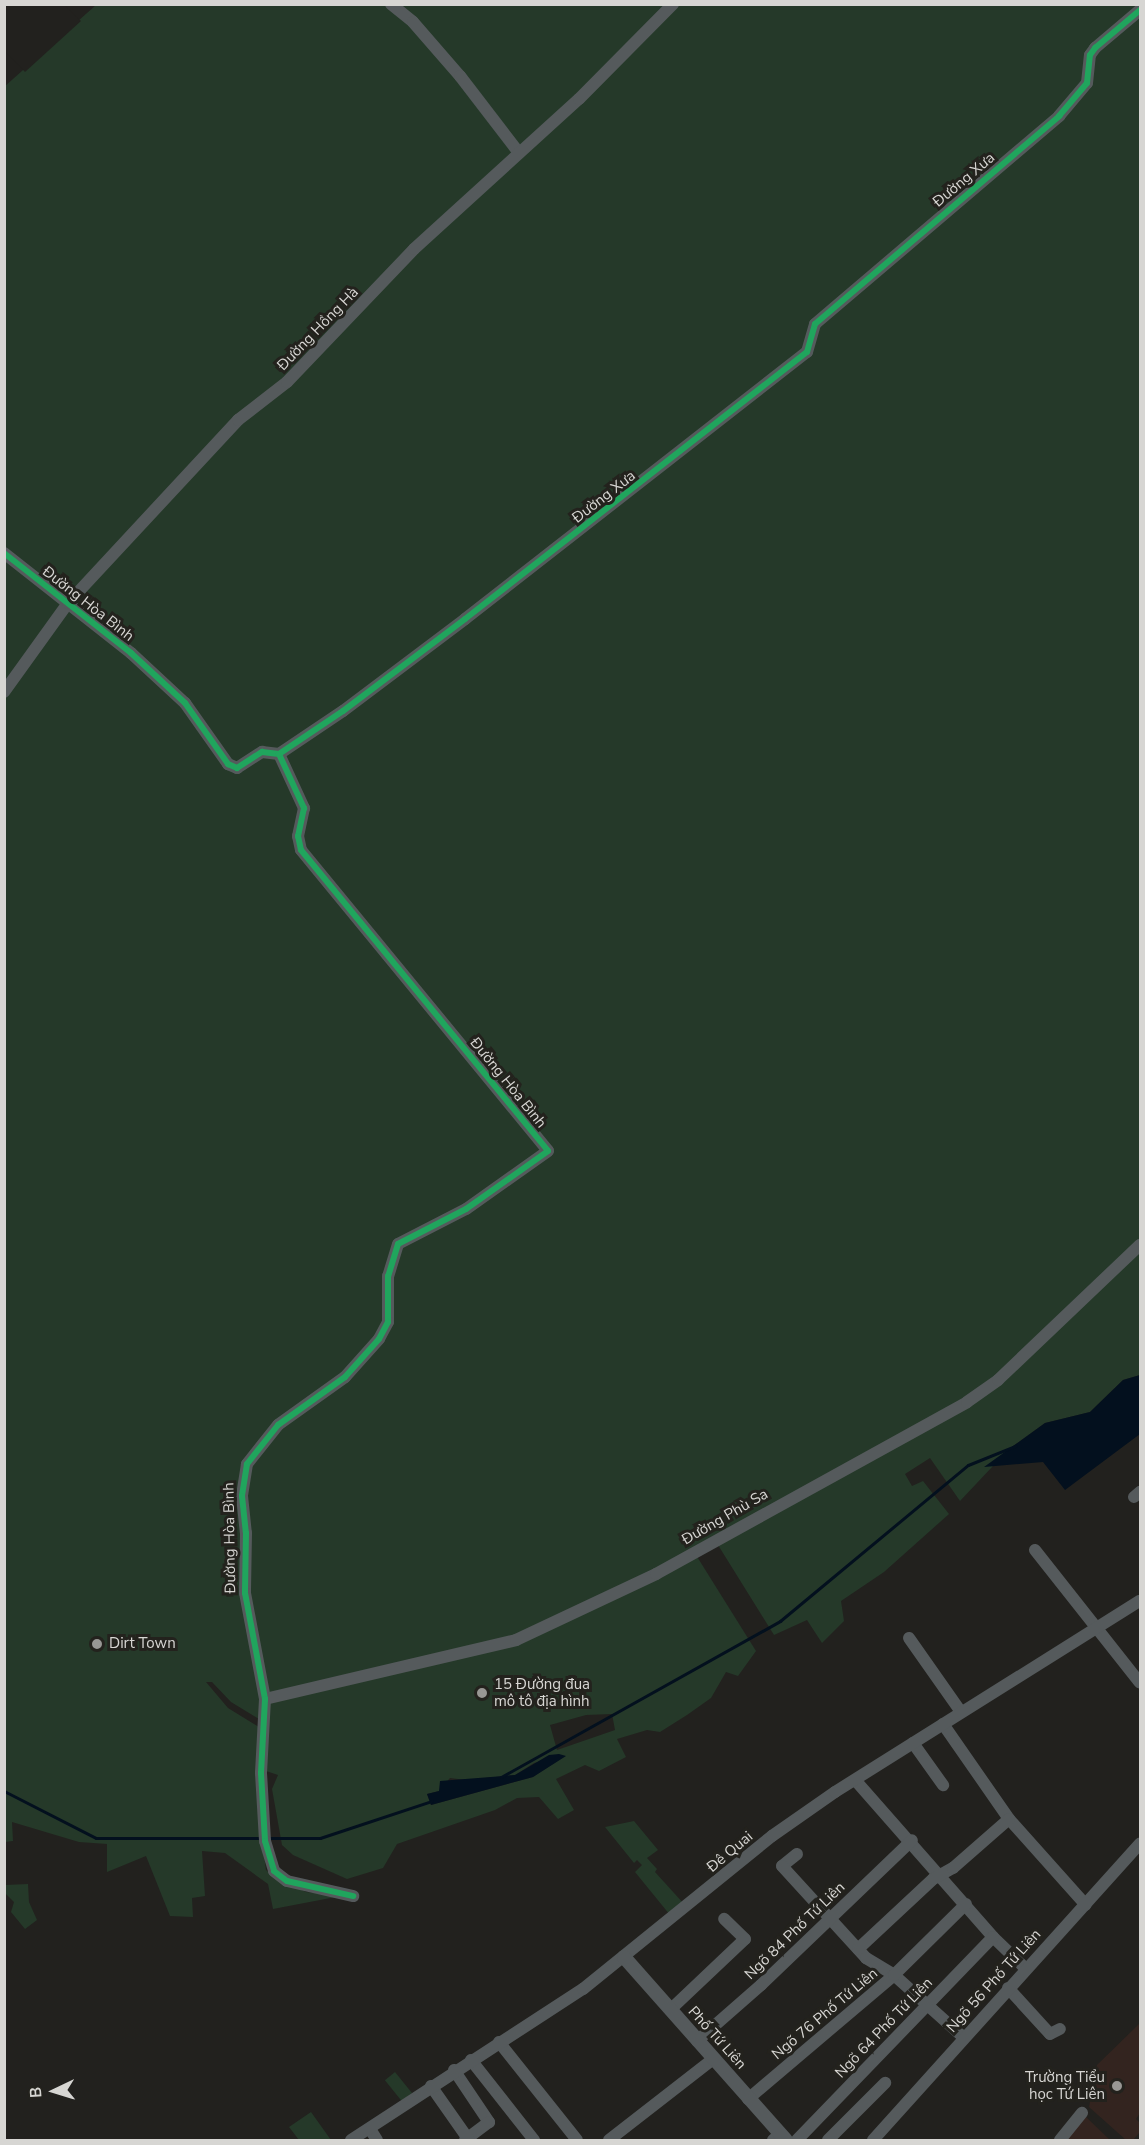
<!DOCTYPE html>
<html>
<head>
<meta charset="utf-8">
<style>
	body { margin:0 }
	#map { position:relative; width:1145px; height:2145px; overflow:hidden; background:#22211e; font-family:"Nunito Sans",sans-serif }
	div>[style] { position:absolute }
	.education>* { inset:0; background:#33241f }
	.green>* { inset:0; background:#253929; transform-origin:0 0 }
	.water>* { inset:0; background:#03101e }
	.pier>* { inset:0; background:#22211e }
	.stream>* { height:3px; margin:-1.5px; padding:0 1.5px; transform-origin:1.5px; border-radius:1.5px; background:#03101e }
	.minor>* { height:12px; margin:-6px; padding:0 6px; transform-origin:6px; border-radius:6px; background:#555a5c }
	.tertiary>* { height:14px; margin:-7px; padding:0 7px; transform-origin:7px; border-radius:7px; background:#555a5c }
	.cycleway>* { height:6px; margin:-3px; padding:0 3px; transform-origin:3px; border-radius:3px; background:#20a55d }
	.dots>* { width:16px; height:16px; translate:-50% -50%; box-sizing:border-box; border:3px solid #23221d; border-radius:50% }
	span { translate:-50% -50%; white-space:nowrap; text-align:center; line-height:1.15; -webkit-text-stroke:6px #23221d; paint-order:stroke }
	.street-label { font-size:15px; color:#d7d6d3 }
	.poi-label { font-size:15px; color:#d7d6d3 }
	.left { translate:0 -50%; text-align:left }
	.right { translate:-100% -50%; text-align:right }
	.frame { position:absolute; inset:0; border:6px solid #d7d6d3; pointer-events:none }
	.north { position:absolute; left:24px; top:2061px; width:60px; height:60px; -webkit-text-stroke:4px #23221d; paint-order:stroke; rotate:266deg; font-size:16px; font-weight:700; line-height:24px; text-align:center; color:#d7d6d3 }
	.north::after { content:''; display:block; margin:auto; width:21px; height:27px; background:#d7d6d3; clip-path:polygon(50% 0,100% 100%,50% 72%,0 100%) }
</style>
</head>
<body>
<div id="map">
	<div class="education">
		<i style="clip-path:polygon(1140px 2023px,1140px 2113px,1136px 2119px,1140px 2123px,1140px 2132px,1133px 2140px,1126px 2140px,1089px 2107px,1097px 2065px)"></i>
		<i style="clip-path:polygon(1085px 2116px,1110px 2140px,1064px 2140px)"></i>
	</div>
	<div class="green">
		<i style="clip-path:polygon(evenodd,96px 5px,1140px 5px,1140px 1375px,1123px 1380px,1090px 1412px,1045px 1423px,1009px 1449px,960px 1501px,930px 1458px,905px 1474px,912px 1486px,923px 1481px,949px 1514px,884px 1572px,841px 1601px,844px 1621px,822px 1643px,807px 1620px,774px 1635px,718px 1545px,696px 1555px,756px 1651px,738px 1676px,726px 1672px,711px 1698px,687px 1715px,660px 1732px,647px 1730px,617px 1739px,626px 1757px,599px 1771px,585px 1765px,556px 1779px,574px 1810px,558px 1819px,539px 1797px,517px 1798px,495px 1810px,397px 1844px,383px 1868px,347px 1879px,293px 1855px,282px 1845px,272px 1789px,278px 1775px,266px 1771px,259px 1719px,231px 1702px,212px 1682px,206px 1682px,228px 1708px,259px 1727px,257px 1804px,266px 1870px,280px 1881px,306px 1892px,341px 1896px,273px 1909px,268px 1884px,225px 1853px,202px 1851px,205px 1896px,192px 1898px,193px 1917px,170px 1916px,146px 1856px,107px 1872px,107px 1844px,79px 1842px,12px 1822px,13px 1841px,5px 1842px,4px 87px,96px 5px,612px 1714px,615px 1730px,557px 1750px,550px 1725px,586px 1715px,612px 1714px,96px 5px,565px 1756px,533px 1777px,431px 1805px,427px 1794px,439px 1791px,450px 1778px,466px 1780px,515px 1775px,534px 1763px,565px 1756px)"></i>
		<i style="clip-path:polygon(634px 1821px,658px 1850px,647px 1858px,657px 1869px,655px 1872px,684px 1904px,670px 1915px,635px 1872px,642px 1865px,637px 1860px,634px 1863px,605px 1827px)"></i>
		<i style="clip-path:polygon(28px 1884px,29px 1902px,37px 1920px,25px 1929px,11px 1912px,14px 1902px,5px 1893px,5px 1885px)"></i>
		<i style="left:395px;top:2072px;width:27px;height:13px;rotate:51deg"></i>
		<i style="clip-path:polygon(311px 2112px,331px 2140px,299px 2140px,289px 2127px)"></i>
	</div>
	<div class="water">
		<i style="clip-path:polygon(1140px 1375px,1140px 1434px,1065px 1490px,1043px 1462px,984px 1467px,1045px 1423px,1090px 1412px,1123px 1380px)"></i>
		<i style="clip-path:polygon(559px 1754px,566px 1756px,533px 1777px,431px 1805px,427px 1794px,439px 1791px,440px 1781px,515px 1775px,549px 1755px)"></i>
	</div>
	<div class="pier">
		<i style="clip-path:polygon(5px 4px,64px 5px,81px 21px,25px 72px,5px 51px)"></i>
	</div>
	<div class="stream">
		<i style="left:501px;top:1777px;width:320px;rotate:-29.2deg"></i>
		<i style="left:780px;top:1621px;width:244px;rotate:-39.7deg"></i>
		<i style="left:968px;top:1465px;width:51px;rotate:-22deg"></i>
		<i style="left:4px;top:1791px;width:103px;rotate:27.1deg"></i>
		<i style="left:96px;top:1838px;width:165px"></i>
		<i style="left:268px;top:1838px;width:52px"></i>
		<i style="left:320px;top:1838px;width:118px;rotate:-18.3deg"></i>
	</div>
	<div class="minor">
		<i style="left:391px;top:4px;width:28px;rotate:39deg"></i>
		<i style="left:413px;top:22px;width:72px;rotate:49deg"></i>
		<i style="left:460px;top:76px;width:97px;rotate:52.5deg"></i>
		<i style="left:4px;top:553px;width:162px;rotate:38.2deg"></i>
		<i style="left:131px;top:653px;width:74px;rotate:42.8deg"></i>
		<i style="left:185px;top:703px;width:75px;rotate:54.8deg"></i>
		<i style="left:228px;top:764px;width:10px;rotate:24deg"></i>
		<i style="left:237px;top:768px;width:30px;rotate:-33deg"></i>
		<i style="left:262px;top:752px;width:17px;rotate:7deg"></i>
		<i style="left:279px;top:754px;width:60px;rotate:65.2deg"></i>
		<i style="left:304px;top:808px;width:29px;rotate:102deg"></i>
		<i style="left:298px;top:836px;width:14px;rotate:78deg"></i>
		<i style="left:301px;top:850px;width:389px;rotate:50.6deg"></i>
		<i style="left:548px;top:1151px;width:100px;rotate:144.7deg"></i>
		<i style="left:466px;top:1209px;width:76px;rotate:152.8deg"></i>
		<i style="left:398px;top:1244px;width:34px;rotate:107deg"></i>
		<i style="left:388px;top:1276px;width:46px;rotate:90deg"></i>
		<i style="left:388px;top:1322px;width:19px;rotate:118deg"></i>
		<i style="left:379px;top:1339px;width:51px;rotate:131.8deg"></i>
		<i style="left:345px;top:1377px;width:82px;rotate:144.4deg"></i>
		<i style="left:278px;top:1425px;width:50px;rotate:128.5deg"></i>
		<i style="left:247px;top:1464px;width:32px;rotate:99deg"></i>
		<i style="left:242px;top:1496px;width:37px;rotate:84deg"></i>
		<i style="left:246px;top:1533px;width:60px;rotate:91deg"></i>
		<i style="left:245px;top:1593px;width:108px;rotate:79.3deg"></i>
		<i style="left:265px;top:1699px;width:74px;rotate:93.1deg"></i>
		<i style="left:261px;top:1773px;width:68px;rotate:86.6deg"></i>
		<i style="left:265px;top:1841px;width:31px;rotate:73deg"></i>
		<i style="left:274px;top:1871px;width:16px;rotate:38deg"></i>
		<i style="left:287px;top:1881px;width:68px;rotate:12.8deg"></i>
		<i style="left:4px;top:692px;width:110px;rotate:-54.3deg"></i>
		<i style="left:68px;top:603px;width:250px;rotate:-47.1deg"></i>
		<i style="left:238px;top:420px;width:62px;rotate:-37.8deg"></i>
		<i style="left:287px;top:382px;width:184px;rotate:-46.3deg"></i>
		<i style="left:414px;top:249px;width:223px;rotate:-42.3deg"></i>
		<i style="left:579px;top:99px;width:134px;rotate:-45.3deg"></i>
		<i style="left:279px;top:754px;width:77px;rotate:-33.9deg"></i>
		<i style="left:343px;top:711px;width:153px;rotate:-37deg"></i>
		<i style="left:465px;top:619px;width:434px;rotate:-38deg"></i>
		<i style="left:807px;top:352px;width:29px;rotate:-74deg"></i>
		<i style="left:815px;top:324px;width:321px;rotate:-40.4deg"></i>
		<i style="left:1059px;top:116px;width:43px;rotate:-49.7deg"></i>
		<i style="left:1087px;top:83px;width:28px;rotate:-84deg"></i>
		<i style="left:1090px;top:55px;width:9px;rotate:-54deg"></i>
		<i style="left:1095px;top:48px;width:59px;rotate:-40.2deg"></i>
		<i style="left:1134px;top:1497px;width:8px;rotate:-40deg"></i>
		<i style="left:1035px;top:1550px;width:169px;rotate:51.7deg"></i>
		<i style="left:909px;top:1638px;width:90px;rotate:54.9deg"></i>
		<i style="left:265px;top:1699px;width:258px;rotate:-13.2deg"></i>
		<i style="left:516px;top:1640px;width:155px;rotate:-25.2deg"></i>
		<i style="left:656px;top:1574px;width:355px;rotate:-28.9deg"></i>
		<i style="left:967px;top:1402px;width:38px;rotate:-35deg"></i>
		<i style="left:998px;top:1380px;width:196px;rotate:-43.6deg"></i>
		<i style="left:943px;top:1724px;width:116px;rotate:55.2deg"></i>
		<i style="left:1009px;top:1819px;width:115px;rotate:48.2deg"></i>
		<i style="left:913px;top:1743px;width:52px;rotate:54.5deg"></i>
		<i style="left:856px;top:1781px;width:208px;rotate:48.7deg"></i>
		<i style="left:993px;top:1937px;width:45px;rotate:44.1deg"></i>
		<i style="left:797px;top:1854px;width:19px;rotate:141deg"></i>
		<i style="left:782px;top:1866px;width:125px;rotate:47.6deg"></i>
		<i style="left:866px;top:1958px;width:33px;rotate:31deg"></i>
		<i style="left:894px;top:1975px;width:93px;rotate:41.9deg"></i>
		<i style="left:858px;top:1949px;width:103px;rotate:-43deg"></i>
		<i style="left:933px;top:1879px;width:23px;rotate:-29deg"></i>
		<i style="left:953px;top:1868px;width:74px;rotate:-41.2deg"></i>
		<i style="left:1008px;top:1988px;width:62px;rotate:47.6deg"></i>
		<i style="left:1050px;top:2034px;width:11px;rotate:-27deg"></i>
		<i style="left:670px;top:2010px;width:103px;rotate:-43.4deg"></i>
		<i style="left:745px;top:1939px;width:29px;rotate:-136deg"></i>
		<i style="left:697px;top:2041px;width:85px;rotate:-41.2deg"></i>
		<i style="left:761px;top:1985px;width:209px;rotate:-43.8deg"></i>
		<i style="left:499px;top:2042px;width:125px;rotate:51.5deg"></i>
		<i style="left:471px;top:2060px;width:102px;rotate:51.8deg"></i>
		<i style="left:454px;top:2070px;width:63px;rotate:56.1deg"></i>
		<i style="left:489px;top:2122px;width:30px;rotate:143deg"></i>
		<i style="left:431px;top:2086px;width:66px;rotate:54.9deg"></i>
		<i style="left:748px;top:2099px;width:192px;rotate:-40.3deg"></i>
		<i style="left:894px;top:1975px;width:101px;rotate:-44.6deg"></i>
		<i style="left:370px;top:2129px;width:13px;rotate:58deg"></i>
		<i style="left:351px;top:2140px;width:277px;rotate:-33.1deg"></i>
		<i style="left:583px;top:1989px;width:243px;rotate:-39deg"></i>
		<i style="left:772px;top:1836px;width:77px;rotate:-34.9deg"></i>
		<i style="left:835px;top:1792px;width:360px;rotate:-32.1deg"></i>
		<i style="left:609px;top:2140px;width:132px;rotate:-37.9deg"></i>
		<i style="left:773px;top:2140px;width:9px;rotate:-41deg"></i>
		<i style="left:797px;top:2140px;width:282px;rotate:-46deg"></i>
		<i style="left:828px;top:2140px;width:81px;rotate:-45deg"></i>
		<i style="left:873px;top:2140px;width:399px;rotate:-48deg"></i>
		<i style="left:1060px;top:2140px;width:35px;rotate:-51deg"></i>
	</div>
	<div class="tertiary">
		<i style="left:624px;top:1957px;width:244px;rotate:48.5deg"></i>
	</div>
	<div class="cycleway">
		<i style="left:4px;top:553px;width:162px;rotate:38.2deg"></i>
		<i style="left:131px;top:653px;width:74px;rotate:42.8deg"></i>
		<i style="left:185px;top:703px;width:75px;rotate:54.8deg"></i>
		<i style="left:228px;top:764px;width:10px;rotate:24deg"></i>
		<i style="left:237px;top:768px;width:30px;rotate:-33deg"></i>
		<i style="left:262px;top:752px;width:17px;rotate:7deg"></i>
		<i style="left:279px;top:754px;width:60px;rotate:65.2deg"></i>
		<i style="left:304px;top:808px;width:29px;rotate:102deg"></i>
		<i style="left:298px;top:836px;width:14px;rotate:78deg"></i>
		<i style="left:301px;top:850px;width:389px;rotate:50.6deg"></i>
		<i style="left:548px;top:1151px;width:100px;rotate:144.7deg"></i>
		<i style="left:466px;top:1209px;width:76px;rotate:152.8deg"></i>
		<i style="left:398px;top:1244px;width:34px;rotate:107deg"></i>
		<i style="left:388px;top:1276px;width:46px;rotate:90deg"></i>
		<i style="left:388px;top:1322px;width:19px;rotate:118deg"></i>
		<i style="left:379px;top:1339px;width:51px;rotate:131.8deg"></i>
		<i style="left:345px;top:1377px;width:82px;rotate:144.4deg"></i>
		<i style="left:278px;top:1425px;width:50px;rotate:128.5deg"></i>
		<i style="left:247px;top:1464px;width:32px;rotate:99deg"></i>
		<i style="left:242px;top:1496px;width:37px;rotate:84deg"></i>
		<i style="left:246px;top:1533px;width:60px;rotate:91deg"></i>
		<i style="left:245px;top:1593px;width:108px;rotate:79.3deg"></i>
		<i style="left:265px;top:1699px;width:74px;rotate:93.1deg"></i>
		<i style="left:261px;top:1773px;width:68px;rotate:86.6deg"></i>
		<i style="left:265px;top:1841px;width:31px;rotate:73deg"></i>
		<i style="left:274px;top:1871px;width:16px;rotate:38deg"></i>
		<i style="left:287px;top:1881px;width:68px;rotate:12.8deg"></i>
		<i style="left:279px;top:754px;width:77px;rotate:-33.9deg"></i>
		<i style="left:343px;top:711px;width:153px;rotate:-37deg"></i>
		<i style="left:465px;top:619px;width:434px;rotate:-38deg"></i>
		<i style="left:807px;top:352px;width:29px;rotate:-74deg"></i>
		<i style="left:815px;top:324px;width:321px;rotate:-40.4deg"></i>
		<i style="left:1059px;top:116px;width:43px;rotate:-49.7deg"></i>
		<i style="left:1087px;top:83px;width:28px;rotate:-84deg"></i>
		<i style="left:1090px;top:55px;width:9px;rotate:-54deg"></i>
		<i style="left:1095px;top:48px;width:59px;rotate:-40.2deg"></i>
	</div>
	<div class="dots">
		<i style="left:97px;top:1644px;background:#989794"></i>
		<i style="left:482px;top:1693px;background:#989794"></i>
		<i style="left:1117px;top:2086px;background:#989794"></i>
	</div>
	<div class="street-label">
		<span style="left:964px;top:180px;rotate:-40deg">Đường Xưa</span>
		<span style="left:318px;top:329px;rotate:-46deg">Đường Hồng Hà</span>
		<span style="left:604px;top:497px;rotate:-38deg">Đường Xưa</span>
		<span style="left:88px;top:604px;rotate:38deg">Đường Hòa Bình</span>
		<span style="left:508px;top:1083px;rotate:51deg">Đường Hòa Bình</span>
		<span style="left:725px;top:1517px;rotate:-30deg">Đường Phù Sa</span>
		<span style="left:230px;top:1538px;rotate:-91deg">Đường Hòa Bình</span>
		<span style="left:730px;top:1852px;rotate:-40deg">Đê Quai</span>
		<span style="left:795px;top:1931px;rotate:-44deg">Ngõ 84 Phố Tứ Liên</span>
		<span style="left:994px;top:1981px;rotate:-48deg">Ngõ 56 Phố Tứ Liên</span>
		<span style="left:825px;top:2014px;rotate:-40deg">Ngõ 76 Phố Tứ Liên</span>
		<span style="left:884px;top:2028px;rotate:-46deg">Ngõ 64 Phố Tứ Liên</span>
		<span style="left:717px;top:2038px;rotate:48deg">Phố Tứ Liên</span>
	</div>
	<div class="poi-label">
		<span class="left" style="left:109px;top:1644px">Dirt Town</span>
		<span class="left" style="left:494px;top:1693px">15 Đường đua<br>mô tô địa hình</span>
		<span class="right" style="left:1105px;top:2086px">Trường Tiểu<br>học Tứ Liên</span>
	</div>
	<div class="frame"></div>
	<div class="north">B</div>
</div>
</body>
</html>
